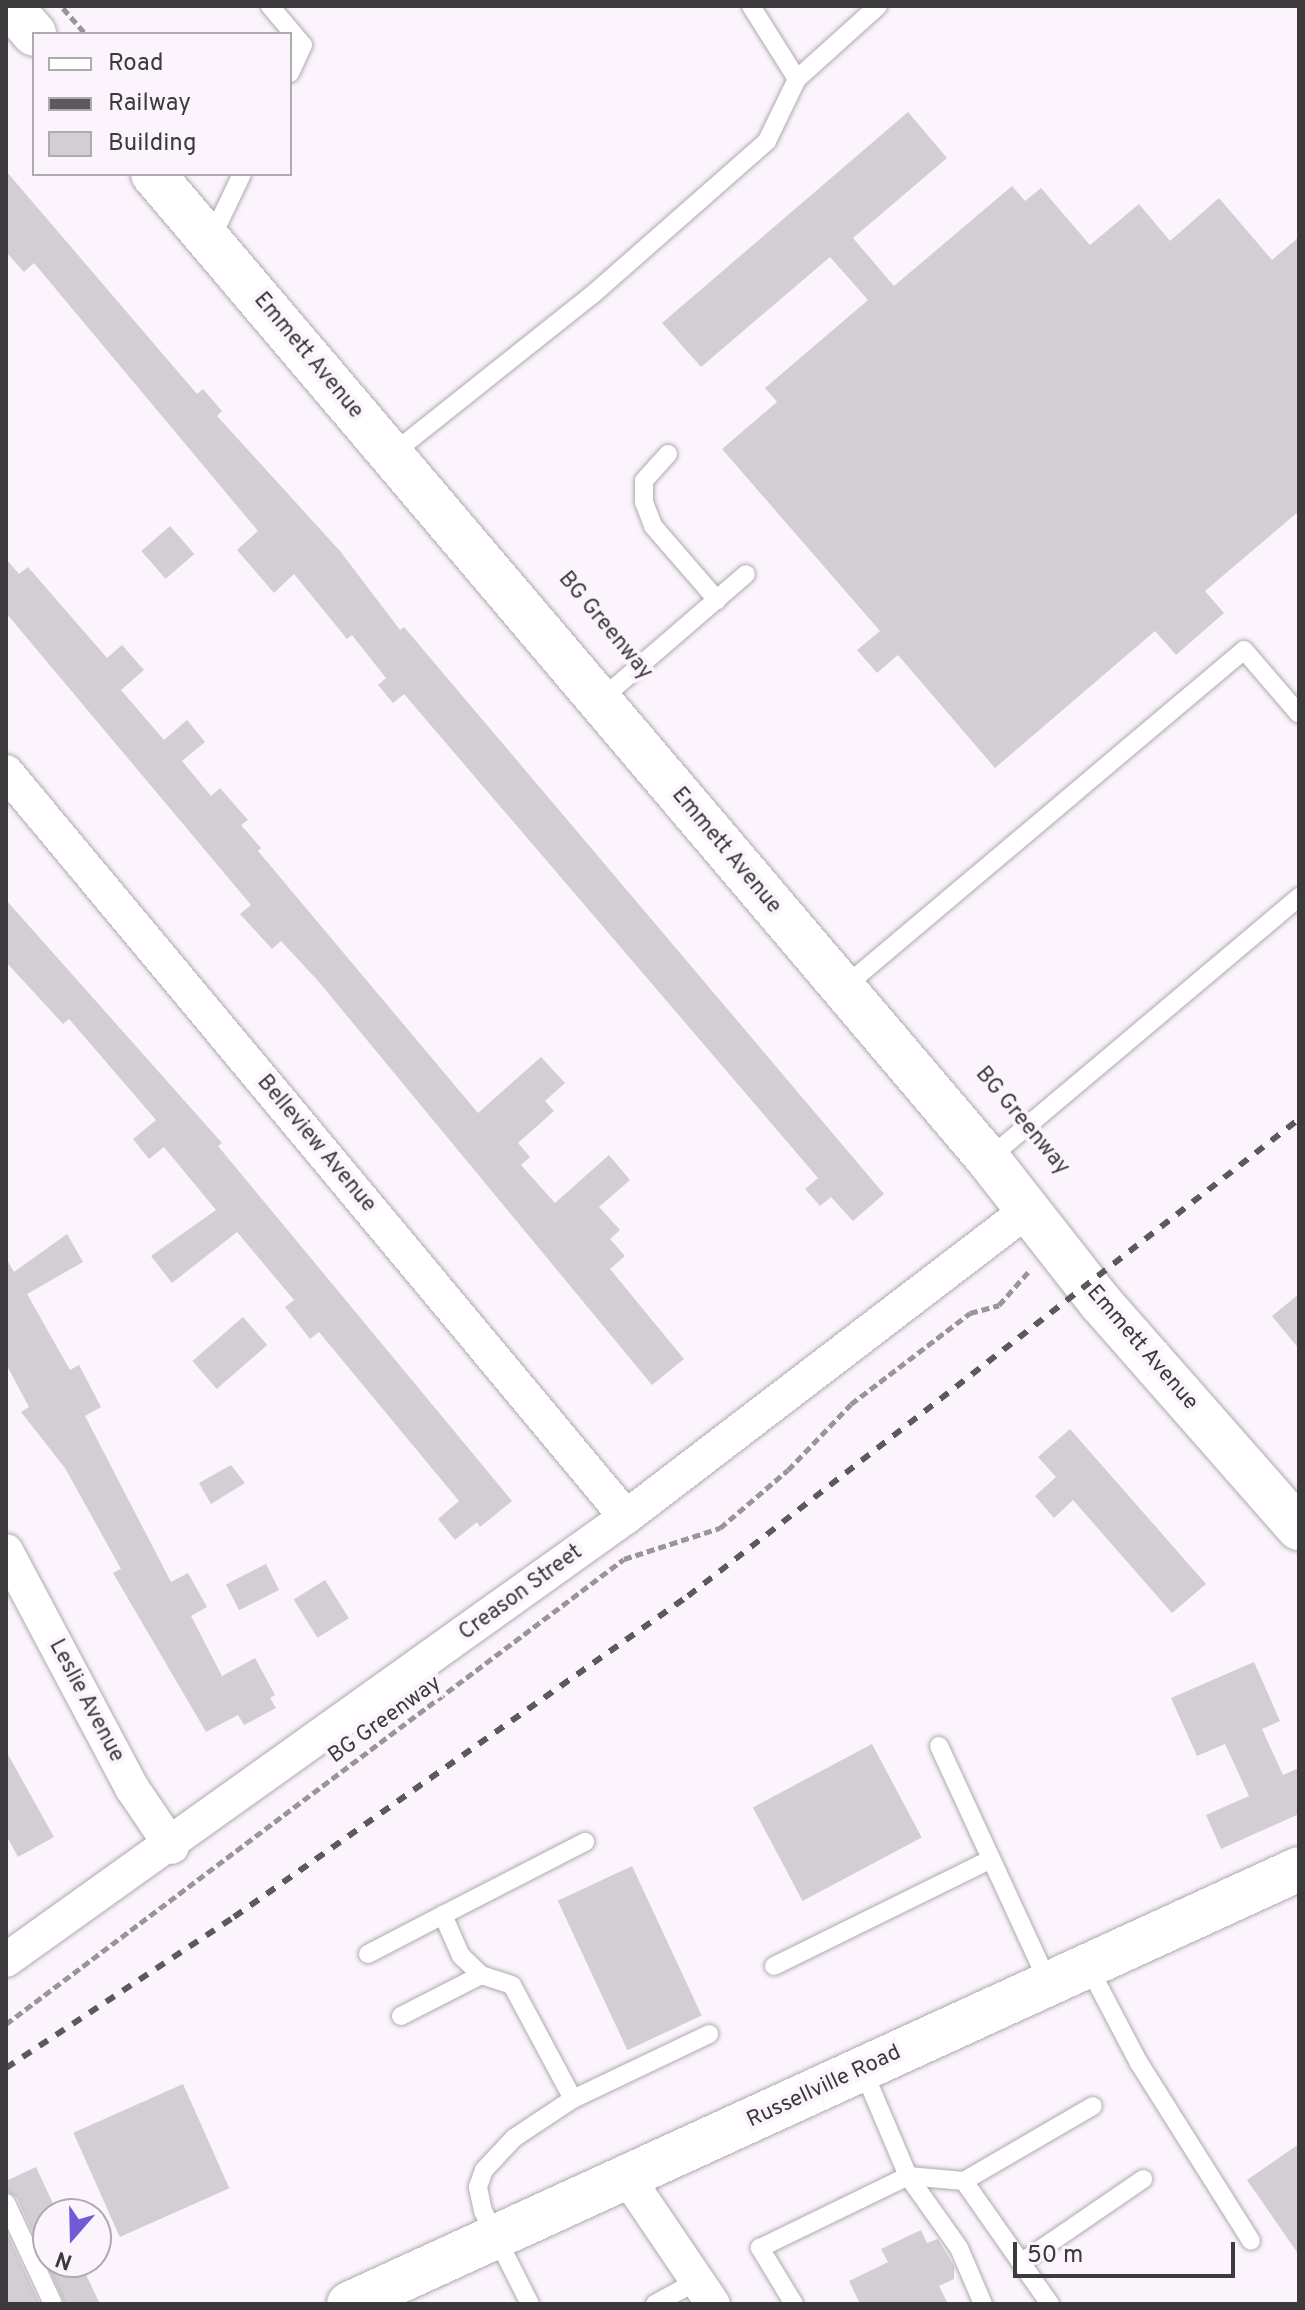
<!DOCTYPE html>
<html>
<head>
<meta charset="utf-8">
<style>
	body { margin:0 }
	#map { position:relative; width:1305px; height:2310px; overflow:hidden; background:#fbf4fc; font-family:Overpass,sans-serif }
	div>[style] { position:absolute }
	.building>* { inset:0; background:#d3cdd4; transform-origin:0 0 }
	.path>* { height:5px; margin-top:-2.5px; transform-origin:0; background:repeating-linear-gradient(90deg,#999599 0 8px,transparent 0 12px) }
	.roads { filter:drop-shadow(0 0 2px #afa9b0) drop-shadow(0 0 2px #afa9b0) }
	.lane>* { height:18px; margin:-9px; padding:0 9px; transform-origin:9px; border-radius:9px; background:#fff }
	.street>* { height:34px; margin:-17px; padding:0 17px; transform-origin:17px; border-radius:17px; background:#fff }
	.secondary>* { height:44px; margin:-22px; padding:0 22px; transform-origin:22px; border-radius:22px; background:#fff }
	.primary>* { height:44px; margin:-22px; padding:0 22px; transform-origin:22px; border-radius:22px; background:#fff }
	.rail>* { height:6px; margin-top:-3px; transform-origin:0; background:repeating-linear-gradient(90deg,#5c595c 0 10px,transparent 0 20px) }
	span { translate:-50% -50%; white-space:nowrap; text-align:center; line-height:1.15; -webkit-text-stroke:8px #fbf4fc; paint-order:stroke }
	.street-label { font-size:22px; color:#3c3a3c }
	.frame { position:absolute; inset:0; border:8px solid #3c3a3c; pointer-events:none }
	.legend { position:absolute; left:32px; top:32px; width:260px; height:144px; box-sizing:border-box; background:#fbf4fc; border:2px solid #afaaaf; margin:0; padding:10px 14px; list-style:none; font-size:24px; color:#3c3a3c }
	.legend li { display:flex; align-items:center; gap:16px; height:40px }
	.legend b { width:40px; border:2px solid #afaaaf }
	.north { position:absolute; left:32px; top:2198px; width:80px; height:80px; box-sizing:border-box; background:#fbf4fc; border:2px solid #afaaaf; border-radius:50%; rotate:200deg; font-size:22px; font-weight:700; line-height:32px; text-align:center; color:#3c3a3c }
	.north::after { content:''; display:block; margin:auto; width:28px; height:36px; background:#6f5bd5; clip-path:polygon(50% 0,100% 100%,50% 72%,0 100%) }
	.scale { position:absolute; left:1013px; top:2242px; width:222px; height:36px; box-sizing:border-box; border:4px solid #3c3a3c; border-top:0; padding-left:10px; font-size:24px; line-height:28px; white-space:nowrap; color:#3c3a3c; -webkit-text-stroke:6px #fbf4fc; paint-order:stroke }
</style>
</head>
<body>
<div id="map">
	<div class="building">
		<i style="clip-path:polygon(908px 112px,947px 158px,853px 238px,894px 286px,1012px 186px,1025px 201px,1041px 188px,1090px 245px,1139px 204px,1170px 241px,1219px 198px,1272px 260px,1299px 237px,1299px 511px,1205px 591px,1224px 613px,1176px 655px,1155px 631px,995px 768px,898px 655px,877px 673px,857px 650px,880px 631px,722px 449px,777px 402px,765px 388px,868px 300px,830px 257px,701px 367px,662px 323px)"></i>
		<i style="clip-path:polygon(6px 171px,197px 394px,203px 389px,222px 411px,217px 416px,340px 551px,400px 630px,404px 627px,884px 1194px,853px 1221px,831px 1197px,820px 1206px,805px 1189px,818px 1178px,404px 694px,393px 703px,378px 685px,386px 678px,352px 635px,347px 639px,294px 574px,274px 593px,237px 550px,258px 531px,34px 263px,24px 272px,6px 252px)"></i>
		<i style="left:170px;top:526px;width:37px;height:38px;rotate:49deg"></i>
		<i style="clip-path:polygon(6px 559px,19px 574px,28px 567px,107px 658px,122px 645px,144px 670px,121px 690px,164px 740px,187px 720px,205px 742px,182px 761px,211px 796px,220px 788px,248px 820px,241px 825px,261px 848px,258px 851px,478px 1113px,541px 1057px,565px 1083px,545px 1101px,554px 1111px,518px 1143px,530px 1157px,521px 1165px,555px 1203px,609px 1155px,630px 1180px,599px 1207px,620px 1230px,610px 1239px,625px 1256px,610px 1269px,684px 1359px,652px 1385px,319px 982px,281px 941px,272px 949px,240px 914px,251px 905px,6px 613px)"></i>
		<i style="clip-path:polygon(6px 900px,222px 1143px,218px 1146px,512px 1501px,480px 1527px,477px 1522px,455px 1540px,438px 1519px,459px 1501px,319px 1332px,310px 1339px,285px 1307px,294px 1300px,237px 1232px,172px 1283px,151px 1256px,216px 1210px,164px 1147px,149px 1159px,133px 1139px,156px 1120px,69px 1019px,63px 1024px,6px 962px)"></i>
		<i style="clip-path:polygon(67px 1234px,83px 1262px,27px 1294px,70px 1370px,79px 1365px,101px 1407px,85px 1416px,171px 1582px,188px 1573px,207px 1607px,191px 1616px,222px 1676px,255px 1658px,275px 1695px,270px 1698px,276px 1708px,244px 1725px,238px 1715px,206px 1732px,113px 1573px,121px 1569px,65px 1468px,21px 1412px,29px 1407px,6px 1364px,6px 1258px,14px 1272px)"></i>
		<i style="clip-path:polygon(1299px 1294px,1299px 1349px,1272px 1316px)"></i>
		<i style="left:243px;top:1317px;width:37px;height:67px;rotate:49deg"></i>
		<i style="clip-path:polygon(1070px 1429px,1206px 1584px,1172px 1613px,1073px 1500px,1054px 1518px,1035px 1496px,1056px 1477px,1038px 1457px)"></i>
		<i style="clip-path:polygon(231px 1465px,245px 1483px,211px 1504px,199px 1483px)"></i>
		<i style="left:266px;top:1564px;width:29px;height:45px;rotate:63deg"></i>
		<i style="left:325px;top:1580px;width:45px;height:37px;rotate:58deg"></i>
		<i style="clip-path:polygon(1254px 1662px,1280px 1721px,1262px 1729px,1283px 1775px,1299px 1768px,1299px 1814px,1221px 1849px,1206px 1815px,1249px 1796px,1225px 1744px,1197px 1756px,1171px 1698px)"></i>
		<i style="left:872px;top:1744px;width:106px;height:135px;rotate:62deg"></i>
		<i style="clip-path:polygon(6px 1751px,54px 1837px,18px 1857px,6px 1835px)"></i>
		<i style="left:632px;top:1866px;width:165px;height:82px;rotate:65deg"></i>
		<i style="left:183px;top:2084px;width:114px;height:120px;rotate:66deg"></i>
		<i style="clip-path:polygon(1299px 2144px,1299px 2255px,1247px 2180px)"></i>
		<i style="clip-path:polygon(36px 2167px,58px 2214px,48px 2214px,48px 2262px,80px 2262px,100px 2304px,65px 2304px,17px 2198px,6px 2191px,6px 2181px)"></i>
		<i style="clip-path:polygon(921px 2230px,927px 2243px,938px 2239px,954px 2266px,954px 2279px,939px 2286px,948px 2304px,860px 2304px,849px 2281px,888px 2262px,881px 2249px)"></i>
		<i style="clip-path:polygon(6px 2231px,40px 2304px,6px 2304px)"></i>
	</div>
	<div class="path">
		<i style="left:63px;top:8px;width:35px;rotate:49deg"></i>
		<i style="left:6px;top:2024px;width:773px;rotate:-36.96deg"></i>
		<i style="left:624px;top:1559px;width:101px;rotate:-17.9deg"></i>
		<i style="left:720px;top:1528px;width:89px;rotate:-40.5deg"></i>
		<i style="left:788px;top:1470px;width:91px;rotate:-46.3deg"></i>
		<i style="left:851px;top:1404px;width:150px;rotate:-37.4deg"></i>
		<i style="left:970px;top:1313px;width:30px;rotate:-15deg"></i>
		<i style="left:999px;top:1305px;width:47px;rotate:-48.5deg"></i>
	</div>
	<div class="roads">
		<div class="lane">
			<i style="left:270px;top:6px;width:51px;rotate:49.8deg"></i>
			<i style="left:303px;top:45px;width:31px;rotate:115deg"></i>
			<i style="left:797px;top:79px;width:109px;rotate:-42deg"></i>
			<i style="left:210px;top:241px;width:74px;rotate:-64.5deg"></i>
			<i style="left:392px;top:454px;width:256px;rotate:-38.5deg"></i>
			<i style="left:592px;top:295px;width:233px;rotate:-41.3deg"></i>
			<i style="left:767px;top:141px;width:69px;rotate:-64.2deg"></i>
			<i style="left:797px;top:79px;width:86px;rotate:-122.2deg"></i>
			<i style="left:668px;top:454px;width:36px;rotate:132deg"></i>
			<i style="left:644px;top:481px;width:21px;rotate:90deg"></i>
			<i style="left:644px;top:502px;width:26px;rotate:69deg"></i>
			<i style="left:653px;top:526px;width:98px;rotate:49.1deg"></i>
			<i style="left:599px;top:701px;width:194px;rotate:-40.8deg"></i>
			<i style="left:843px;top:988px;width:524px;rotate:-40.13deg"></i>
			<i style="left:1244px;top:650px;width:84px;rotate:49.3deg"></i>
			<i style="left:988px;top:1159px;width:407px;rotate:-40.1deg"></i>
			<i style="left:939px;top:1746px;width:262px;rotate:65.2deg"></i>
			<i style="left:368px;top:1954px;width:85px;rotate:-27.5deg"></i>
			<i style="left:774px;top:1966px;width:242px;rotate:-26.2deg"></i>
			<i style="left:1088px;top:1966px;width:110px;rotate:62.3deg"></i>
			<i style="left:1139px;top:2063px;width:210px;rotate:57.8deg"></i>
			<i style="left:401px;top:2016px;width:90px;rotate:-27.1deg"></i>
			<i style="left:863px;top:2070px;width:115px;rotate:67deg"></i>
			<i style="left:908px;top:2176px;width:88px;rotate:54.7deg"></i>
			<i style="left:959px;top:2248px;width:61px;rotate:66.8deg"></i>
			<i style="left:573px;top:2099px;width:129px;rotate:-118.2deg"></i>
			<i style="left:512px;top:1985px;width:33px;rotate:-162deg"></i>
			<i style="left:481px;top:1975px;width:28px;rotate:-136deg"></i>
			<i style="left:461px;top:1956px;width:45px;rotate:-113.7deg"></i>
			<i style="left:443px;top:1915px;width:160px;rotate:-27.2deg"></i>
			<i style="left:6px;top:2203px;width:111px;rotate:65deg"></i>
			<i style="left:1022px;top:2262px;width:147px;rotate:-34.4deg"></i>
			<i style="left:530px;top:2304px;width:104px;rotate:-116.8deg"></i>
			<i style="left:483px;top:2211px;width:25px;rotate:-102deg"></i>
			<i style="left:478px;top:2187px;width:18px;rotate:-71deg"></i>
			<i style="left:484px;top:2170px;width:44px;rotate:-46.8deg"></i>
			<i style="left:514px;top:2138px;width:71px;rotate:-33.5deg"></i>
			<i style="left:573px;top:2099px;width:151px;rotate:-25.5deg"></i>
			<i style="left:655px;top:2304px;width:48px;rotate:-28.7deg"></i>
			<i style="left:794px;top:2304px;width:66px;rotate:-121.3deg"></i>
			<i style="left:760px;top:2248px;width:165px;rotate:-25.9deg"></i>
			<i style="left:908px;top:2176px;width:56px;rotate:5.1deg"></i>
			<i style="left:1050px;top:2304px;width:150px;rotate:-125deg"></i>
			<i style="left:964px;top:2181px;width:149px;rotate:-30.2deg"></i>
		</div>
		<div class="street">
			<i style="left:6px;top:772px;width:969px;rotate:50.23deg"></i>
			<i style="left:6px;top:1551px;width:268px;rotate:62deg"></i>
			<i style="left:132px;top:1788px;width:71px;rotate:55.9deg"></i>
			<i style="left:6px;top:1960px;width:762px;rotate:-35.55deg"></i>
			<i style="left:626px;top:1517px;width:502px;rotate:-37.39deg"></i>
			<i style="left:627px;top:2177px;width:153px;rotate:55.9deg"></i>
		</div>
		<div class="secondary">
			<i style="left:10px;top:6px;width:37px;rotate:49deg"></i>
			<i style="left:153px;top:174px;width:1291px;rotate:49.71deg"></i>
			<i style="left:988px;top:1159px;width:183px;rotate:51.9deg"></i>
			<i style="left:1101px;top:1303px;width:300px;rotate:48.7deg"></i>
		</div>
		<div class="primary">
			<i style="left:349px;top:2304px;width:1045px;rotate:-24.6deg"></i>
		</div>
	</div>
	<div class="rail">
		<i style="left:6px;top:2068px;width:273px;rotate:-33.5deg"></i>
		<i style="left:234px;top:1917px;width:556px;rotate:-35.26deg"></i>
		<i style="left:688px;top:1596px;width:775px;rotate:-37.98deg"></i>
	</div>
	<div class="street-label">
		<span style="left:308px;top:356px;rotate:50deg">Emmett Avenue</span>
		<span style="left:605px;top:626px;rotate:50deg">BG Greenway</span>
		<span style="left:726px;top:851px;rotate:50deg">Emmett Avenue</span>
		<span style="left:1022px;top:1121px;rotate:50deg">BG Greenway</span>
		<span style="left:316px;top:1144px;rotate:50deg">Belleview Avenue</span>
		<span style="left:1142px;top:1348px;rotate:49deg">Emmett Avenue</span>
		<span style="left:521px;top:1593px;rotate:-36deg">Creason Street</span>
		<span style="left:86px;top:1701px;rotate:62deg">Leslie Avenue</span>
		<span style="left:385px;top:1720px;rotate:-36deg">BG Greenway</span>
		<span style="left:824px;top:2087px;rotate:-25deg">Russellville Road</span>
	</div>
	<div class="frame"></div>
	<ul class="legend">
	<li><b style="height:10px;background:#fff"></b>Road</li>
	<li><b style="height:10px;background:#5c595c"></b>Railway</li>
	<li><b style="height:22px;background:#d3cdd4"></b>Building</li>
	</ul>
	<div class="north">N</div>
	<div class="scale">50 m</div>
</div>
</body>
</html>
